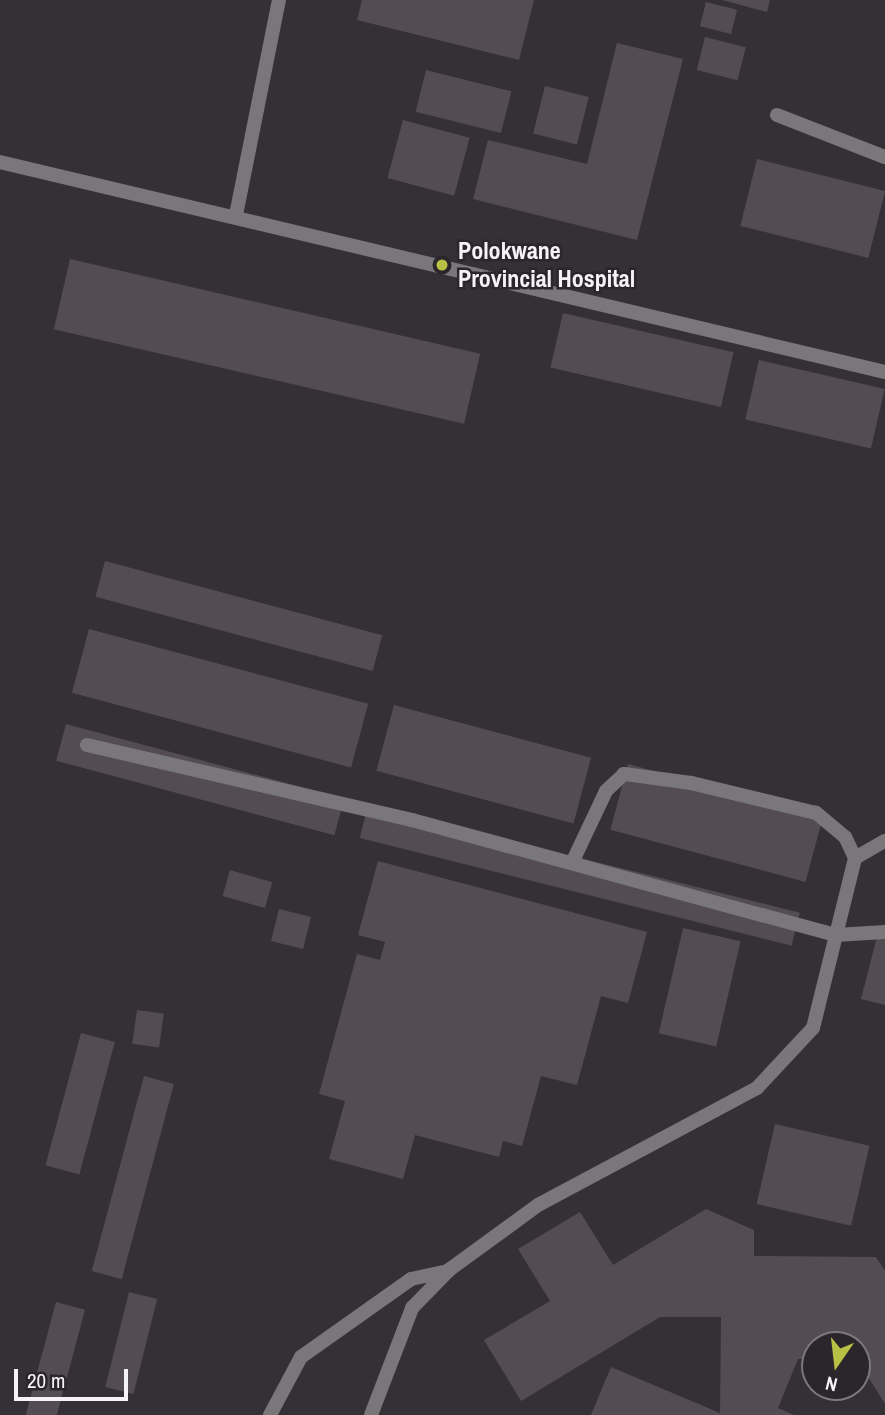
<!DOCTYPE html>
<html>
<head>
<meta charset="utf-8">
<style>
	body { margin:0 }
	#map { position:relative; width:885px; height:1415px; overflow:hidden; background:#353036; font-family:"Archivo Narrow",sans-serif }
	div>[style] { position:absolute }
	.building>* { inset:0; background:#534d53; transform-origin:0 0 }
	.lane>* { height:14px; margin:-7px; padding:0 7px; transform-origin:7px; border-radius:7px; background:#79777a }
	.dots>* { width:19px; height:19px; translate:-50% -50%; box-sizing:border-box; border:4px solid #2b262c; border-radius:50% }
	span { translate:-50% -50%; white-space:nowrap; text-align:center; line-height:1.15; -webkit-text-stroke:5px #2b262c; paint-order:stroke }
	.poi-label { font-size:24px; color:#f6f3f7; font-weight:700 }
	.left { translate:0 -50%; text-align:left }
	.north { position:absolute; left:801px; top:1331px; width:70px; height:70px; box-sizing:border-box; background:#2b262c; border:2px solid #7c787d; border-radius:50%; rotate:194deg; font-size:19px; font-weight:700; line-height:28px; text-align:center; color:#f6f3f7 }
	.north::after { content:''; display:block; margin:auto; width:24px; height:32px; background:#b9c046; clip-path:polygon(50% 0,100% 100%,50% 72%,0 100%) }
	.scale { position:absolute; left:14px; top:1369px; width:114px; height:32px; box-sizing:border-box; border:4px solid #f6f3f7; border-top:0; padding-left:9px; font-size:21px; line-height:24px; white-space:nowrap; color:#f6f3f7; -webkit-text-stroke:5px #2b262c; paint-order:stroke }
</style>
</head>
<body>
<div id="map">
	<div class="building">
		<i style="clip-path:polygon(362px 0,534px 0,519px 60px,357px 20px)"></i>
		<i style="clip-path:polygon(722px 0,770px 0,767px 12px)"></i>
		<i style="left:706px;top:2px;width:32px;height:25px;rotate:14deg"></i>
		<i style="left:705px;top:37px;width:42px;height:34px;rotate:14deg"></i>
		<i style="clip-path:polygon(617px 43px,683px 59px,637px 240px,473px 199px,488px 140px,587px 164px)"></i>
		<i style="left:426px;top:70px;width:88px;height:43px;rotate:14deg"></i>
		<i style="left:545px;top:86px;width:45px;height:49px;rotate:14deg"></i>
		<i style="left:403px;top:120px;width:69px;height:60px;rotate:15deg"></i>
		<i style="left:757px;top:159px;width:132px;height:69px;rotate:14deg"></i>
		<i style="left:70px;top:259px;width:421px;height:72px;rotate:13deg"></i>
		<i style="left:563px;top:313px;width:175px;height:56px;rotate:13deg"></i>
		<i style="left:759px;top:360px;width:129px;height:61px;rotate:13deg"></i>
		<i style="left:105px;top:561px;width:287px;height:37px;rotate:15deg"></i>
		<i style="left:89px;top:629px;width:289px;height:66px;rotate:15deg"></i>
		<i style="left:394px;top:705px;width:204px;height:68px;rotate:15deg"></i>
		<i style="left:66px;top:724px;width:288px;height:38px;rotate:15deg"></i>
		<i style="left:628px;top:764px;width:202px;height:68px;rotate:15deg"></i>
		<i style="left:368px;top:805px;width:445px;height:34px;rotate:14deg"></i>
		<i style="clip-path:polygon(378px 861px,647px 932px,628px 1003px,601px 996px,577px 1085px,541px 1076px,522px 1146px,503px 1141px,499px 1157px,415px 1135px,403px 1179px,329px 1159px,345px 1101px,319px 1094px,357px 954px,380px 960px,385px 942px,358px 935px)"></i>
		<i style="left:230px;top:870px;width:44px;height:27px;rotate:16deg"></i>
		<i style="left:279px;top:909px;width:33px;height:33px;rotate:14deg"></i>
		<i style="left:683px;top:928px;width:59px;height:108px;rotate:13deg"></i>
		<i style="clip-path:polygon(878px 933px,885px 934px,885px 1005px,861px 999px)"></i>
		<i style="left:137px;top:1010px;width:27px;height:34px;rotate:8deg"></i>
		<i style="left:81px;top:1033px;width:35px;height:137px;rotate:15deg"></i>
		<i style="left:144px;top:1076px;width:31px;height:202px;rotate:15deg"></i>
		<i style="left:775px;top:1124px;width:97px;height:82px;rotate:13deg"></i>
		<i style="clip-path:polygon(706px 1209px,754px 1230px,754px 1256px,876px 1257px,885px 1271px,885px 1404px,857px 1359px,857px 1345px,815px 1345px,815px 1359px,798px 1359px,778px 1408px,794px 1415px,591px 1415px,611px 1367px,720px 1413px,721px 1317px,660px 1317px,521px 1401px,484px 1340px,550px 1301px,518px 1249px,580px 1212px,613px 1265px)"></i>
		<i style="left:129px;top:1292px;width:29px;height:98px;rotate:14deg"></i>
		<i style="left:56px;top:1302px;width:30px;height:117px;rotate:15deg"></i>
	</div>
	<div class="lane">
		<i style="left:777px;top:115px;width:116px;rotate:21.3deg"></i>
		<i style="left:0;top:162px;width:910px;rotate:13.35deg"></i>
		<i style="left:236px;top:215px;width:219px;rotate:-78.7deg"></i>
		<i style="left:87px;top:745px;width:334px;rotate:13deg"></i>
		<i style="left:412px;top:820px;width:439px;rotate:15.2deg"></i>
		<i style="left:836px;top:935px;width:49px;rotate:-3.5deg"></i>
		<i style="left:855px;top:858px;width:34px;rotate:-30deg"></i>
		<i style="left:270px;top:1415px;width:66px;rotate:-61.9deg"></i>
		<i style="left:301px;top:1357px;width:135px;rotate:-35.3deg"></i>
		<i style="left:411px;top:1279px;width:38px;rotate:-12deg"></i>
		<i style="left:371px;top:1415px;width:115px;rotate:-69deg"></i>
		<i style="left:412px;top:1308px;width:53px;rotate:-45.8deg"></i>
		<i style="left:449px;top:1270px;width:110px;rotate:-36.1deg"></i>
		<i style="left:538px;top:1205px;width:248px;rotate:-28.1deg"></i>
		<i style="left:757px;top:1088px;width:82px;rotate:-47deg"></i>
		<i style="left:813px;top:1028px;width:175px;rotate:-76.1deg"></i>
		<i style="left:855px;top:858px;width:23px;rotate:-115deg"></i>
		<i style="left:845px;top:837px;width:38px;rotate:-140deg"></i>
		<i style="left:816px;top:813px;width:129px;rotate:-166.5deg"></i>
		<i style="left:691px;top:783px;width:68px;rotate:-172.3deg"></i>
		<i style="left:624px;top:774px;width:25px;rotate:137deg"></i>
		<i style="left:606px;top:791px;width:80px;rotate:115.3deg"></i>
	</div>
	<div class="dots">
		<i style="left:442px;top:265px;background:#b9c046"></i>
	</div>
	<div class="poi-label">
		<span class="left" style="left:458px;top:265px">Polokwane<br>Provincial Hospital</span>
	</div>
	<div class="north">N</div>
	<div class="scale">20 m</div>
</div>
</body>
</html>
